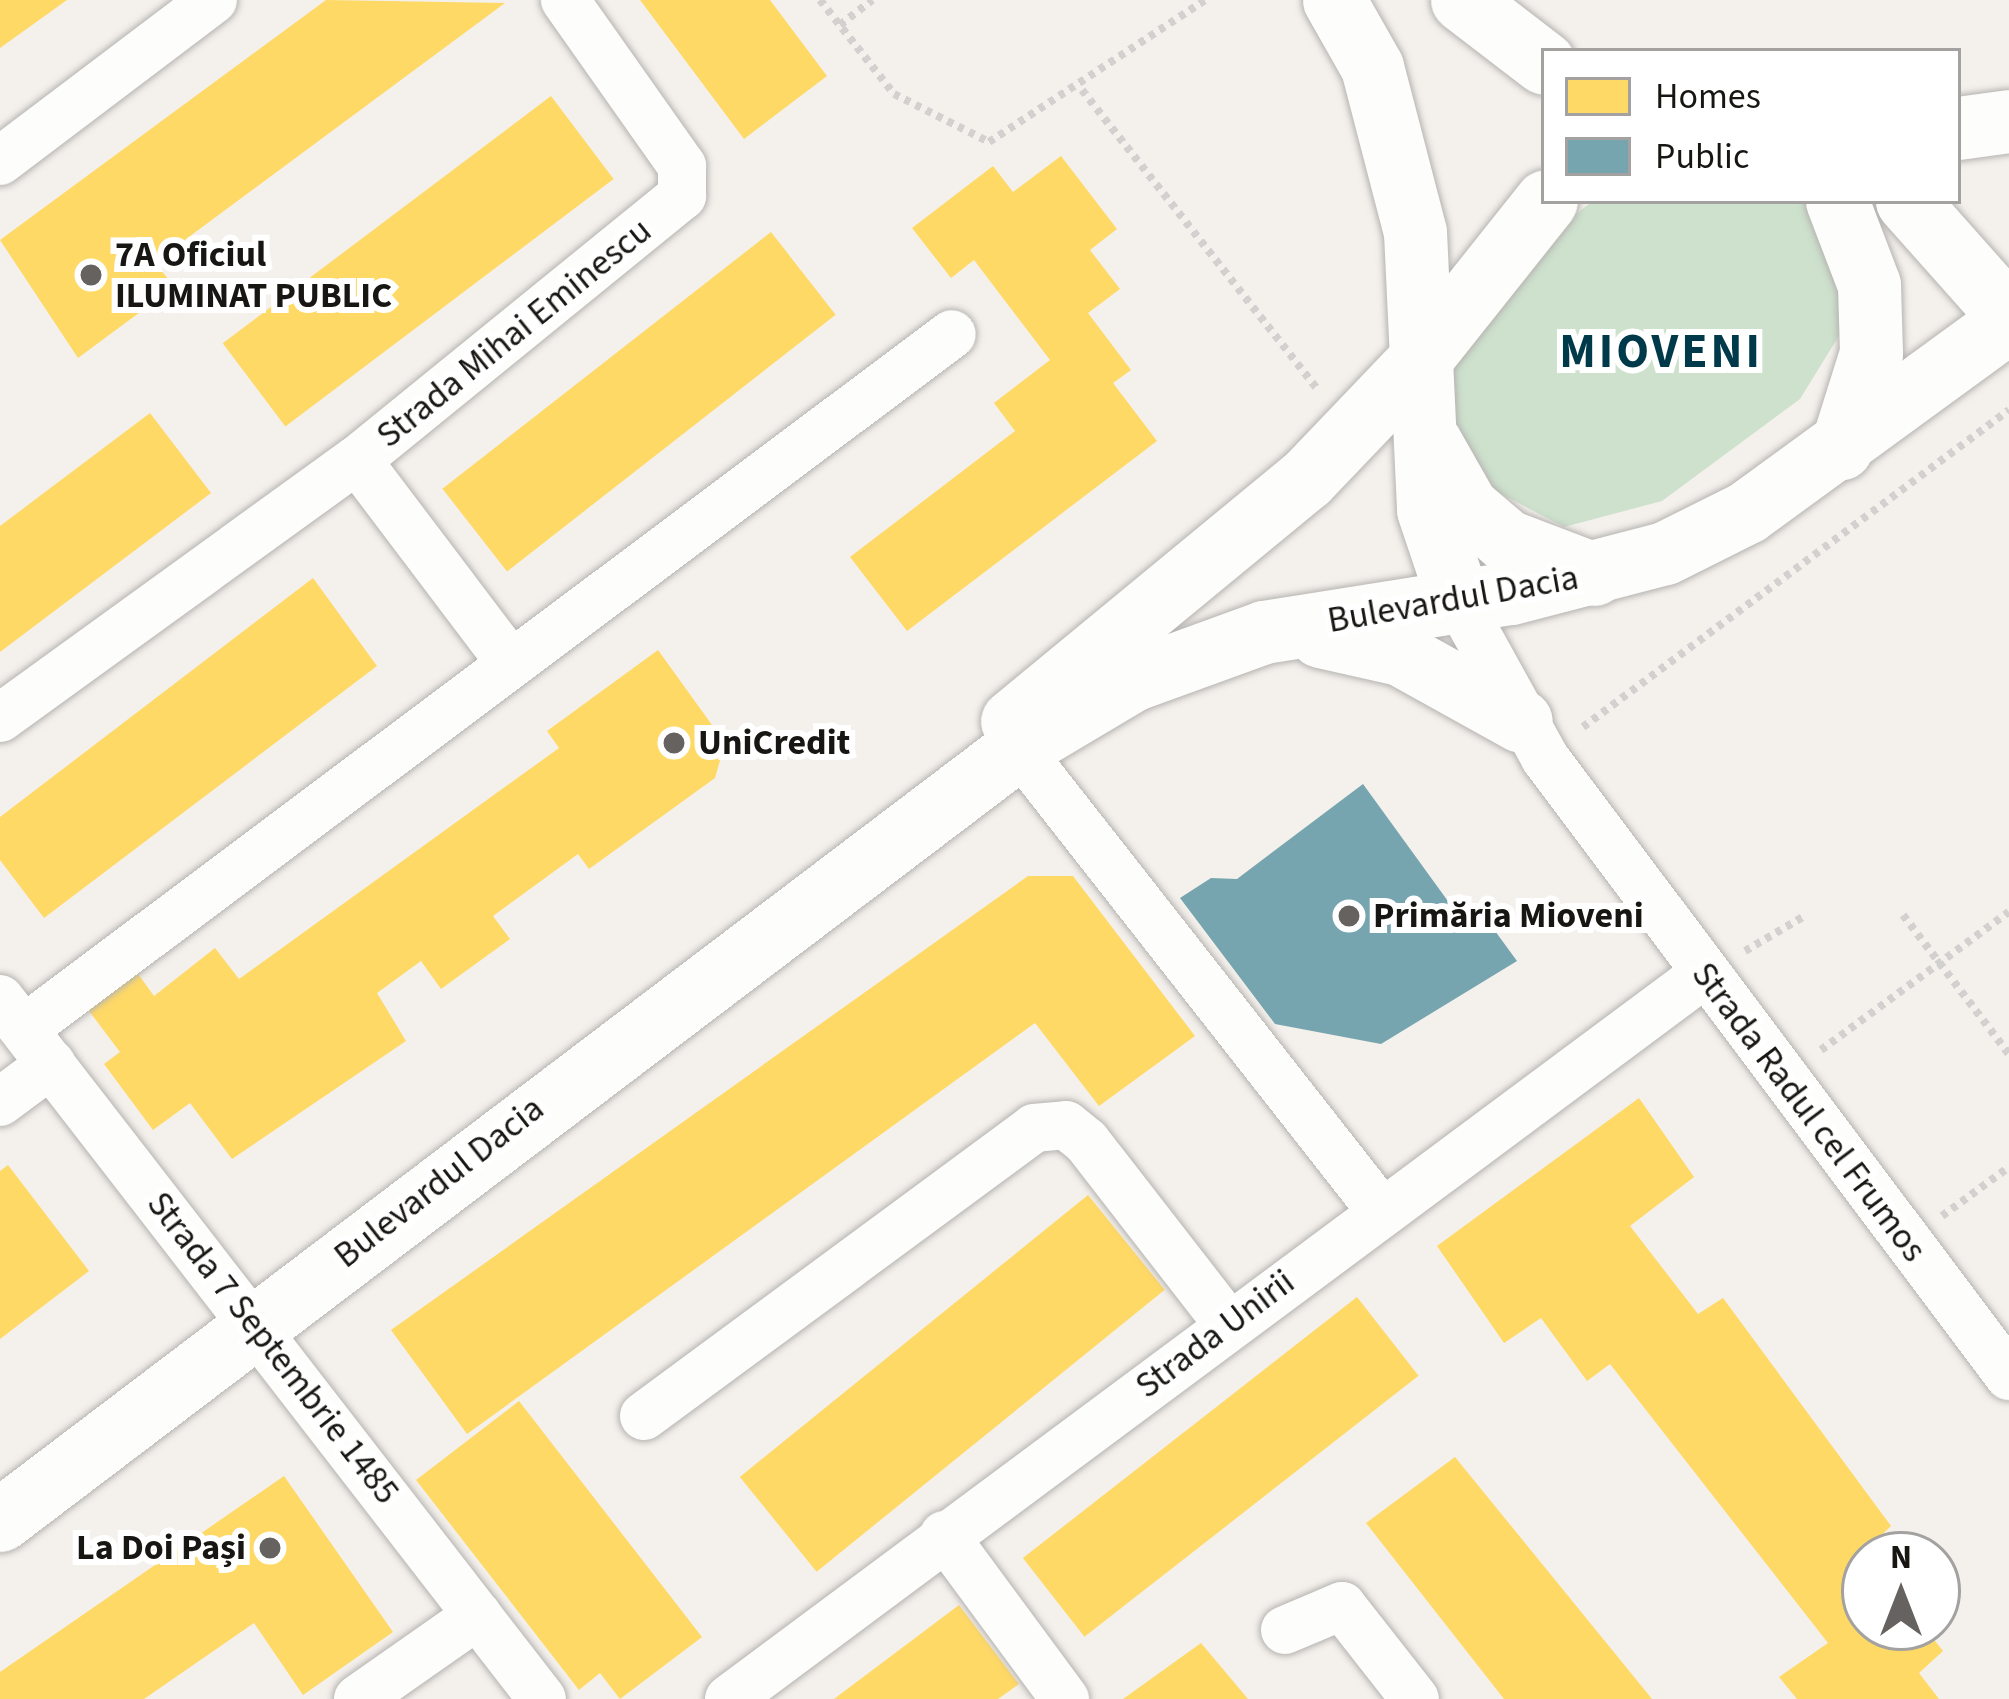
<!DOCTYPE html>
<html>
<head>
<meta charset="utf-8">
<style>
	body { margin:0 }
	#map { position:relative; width:2009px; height:1699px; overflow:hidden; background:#f4f0ec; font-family:"Source Sans 3",sans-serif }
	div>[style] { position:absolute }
	.green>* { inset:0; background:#cde1cd }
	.homes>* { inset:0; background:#ffd966; transform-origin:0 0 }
	.public>* { inset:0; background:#76a5af }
	.path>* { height:8px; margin-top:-4px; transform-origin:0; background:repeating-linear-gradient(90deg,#d3d1d0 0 6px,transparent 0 12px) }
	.roads { filter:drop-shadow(0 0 3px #b6b4b1) drop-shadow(0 0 3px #b6b4b1) }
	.minor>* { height:48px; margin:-24px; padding:0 24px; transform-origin:24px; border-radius:24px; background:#fdfdfc }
	.major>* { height:63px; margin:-31.5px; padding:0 31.5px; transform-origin:31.5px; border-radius:31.5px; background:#fdfdfc }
	.dots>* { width:33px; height:33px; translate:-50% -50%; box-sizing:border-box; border:6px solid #fff; border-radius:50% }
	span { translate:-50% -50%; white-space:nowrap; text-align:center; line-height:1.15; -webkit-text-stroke:12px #fff; paint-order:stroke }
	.poi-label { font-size:36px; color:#181613; font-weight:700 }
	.left { translate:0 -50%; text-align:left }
	.right { translate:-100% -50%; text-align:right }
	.street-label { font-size:36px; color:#181613 }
	.district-label { font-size:48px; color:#003a4a; font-weight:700; letter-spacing:3px }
	.legend { position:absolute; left:1541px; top:48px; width:420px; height:156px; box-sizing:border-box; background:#fff; border:3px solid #a3a2a1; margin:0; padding:15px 21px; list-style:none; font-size:36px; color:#181613 }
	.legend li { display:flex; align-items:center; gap:24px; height:60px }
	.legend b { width:60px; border:3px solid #a3a2a1 }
	.north { position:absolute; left:1841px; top:1531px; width:120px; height:120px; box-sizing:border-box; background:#fff; border:3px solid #a3a2a1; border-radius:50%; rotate:0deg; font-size:33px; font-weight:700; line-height:48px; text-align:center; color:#181613 }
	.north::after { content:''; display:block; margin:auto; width:42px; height:54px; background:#65625f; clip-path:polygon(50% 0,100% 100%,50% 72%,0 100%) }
</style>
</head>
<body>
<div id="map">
	<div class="green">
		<i style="clip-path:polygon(1593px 201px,1804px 201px,1840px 258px,1840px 334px,1800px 399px,1662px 501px,1564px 527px,1488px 487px,1452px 426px,1449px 368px,1555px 230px)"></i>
	</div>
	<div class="homes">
		<i style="clip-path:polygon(0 0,67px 0,0 48px)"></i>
		<i style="clip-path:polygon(326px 0,505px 3px,155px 262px,174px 287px,78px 358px,0 240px)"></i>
		<i style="clip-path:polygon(640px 0,770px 0,827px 76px,744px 139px)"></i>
		<i style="left:551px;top:96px;width:104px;height:411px;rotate:53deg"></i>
		<i style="clip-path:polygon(1061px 156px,1117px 229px,1090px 250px,1120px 289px,1088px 313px,1131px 370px,1113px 383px,1157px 441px,907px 631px,850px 557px,1015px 431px,994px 403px,1050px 360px,974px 260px,951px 278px,912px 228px,993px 166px,1013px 192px)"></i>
		<i style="left:771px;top:232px;width:105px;height:417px;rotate:52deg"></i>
		<i style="clip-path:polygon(150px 413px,211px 493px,0 652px,0 526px)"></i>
		<i style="clip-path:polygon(313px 578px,377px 666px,44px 918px,0 860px,0 817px)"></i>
		<i style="clip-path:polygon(658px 650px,725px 743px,715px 778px,589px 869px,578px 854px,493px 916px,510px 939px,441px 989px,421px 961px,377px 993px,406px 1041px,232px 1159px,190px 1103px,153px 1130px,104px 1064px,120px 1052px,86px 1007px,136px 971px,154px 996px,215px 948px,239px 979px,559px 748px,547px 731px)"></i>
		<i style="clip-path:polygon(1028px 876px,1073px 876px,1195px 1036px,1099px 1106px,1035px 1023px,467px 1434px,391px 1330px)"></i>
		<i style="clip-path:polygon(1639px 1098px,1694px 1177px,1630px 1226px,1698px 1314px,1723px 1298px,1891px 1526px,1865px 1551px,1865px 1627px,1924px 1627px,1943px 1651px,1919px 1673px,1939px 1699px,1797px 1699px,1779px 1677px,1828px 1643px,1610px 1364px,1587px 1381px,1541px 1318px,1504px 1343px,1437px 1246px)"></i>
		<i style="clip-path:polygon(8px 1165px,89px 1271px,0 1339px,0 1171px)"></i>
		<i style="left:1088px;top:1195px;width:122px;height:448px;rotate:51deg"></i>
		<i style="left:1357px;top:1297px;width:100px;height:424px;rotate:52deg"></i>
		<i style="clip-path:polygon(519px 1401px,702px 1637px,620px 1699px,600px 1673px,579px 1690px,416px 1480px)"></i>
		<i style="clip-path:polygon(1455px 1457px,1652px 1699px,1504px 1699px,1366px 1523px)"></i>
		<i style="clip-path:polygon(284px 1476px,393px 1632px,303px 1695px,254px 1623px,144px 1699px,0 1699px,0 1672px)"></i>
		<i style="clip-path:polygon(959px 1605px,1019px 1684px,998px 1699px,834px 1699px)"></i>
		<i style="clip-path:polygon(1201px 1643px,1248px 1699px,1123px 1699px)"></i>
	</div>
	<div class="public">
		<i style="clip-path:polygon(1363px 784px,1458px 915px,1487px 920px,1517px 961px,1381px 1044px,1275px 1024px,1180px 898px,1211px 878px,1237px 879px)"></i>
	</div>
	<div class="path">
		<i style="left:820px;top:0;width:120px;rotate:51.8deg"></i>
		<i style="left:894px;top:94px;width:106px;rotate:26.8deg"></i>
		<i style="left:989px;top:142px;width:258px;rotate:-33.3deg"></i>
		<i style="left:840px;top:25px;width:41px;rotate:-38deg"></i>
		<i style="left:1082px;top:90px;width:382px;rotate:51.8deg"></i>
		<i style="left:1583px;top:727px;width:531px;rotate:-36.65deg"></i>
		<i style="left:1903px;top:915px;width:175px;rotate:52.7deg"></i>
		<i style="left:1745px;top:951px;width:71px;rotate:-30.5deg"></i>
		<i style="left:1821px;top:1050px;width:233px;rotate:-36.3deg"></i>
		<i style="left:1942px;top:1216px;width:83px;rotate:-36.2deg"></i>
	</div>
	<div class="roads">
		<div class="minor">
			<i style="left:0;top:161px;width:267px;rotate:-37.1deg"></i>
			<i style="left:357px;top:460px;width:248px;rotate:52.9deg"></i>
			<i style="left:1459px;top:602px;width:178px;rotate:61.1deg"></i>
			<i style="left:1545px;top:758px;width:773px;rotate:53.1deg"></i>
			<i style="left:0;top:718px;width:440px;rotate:-35.9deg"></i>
			<i style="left:357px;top:460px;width:419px;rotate:-39.1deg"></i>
			<i style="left:682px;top:196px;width:30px;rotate:-90deg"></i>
			<i style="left:682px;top:166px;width:203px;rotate:-125.2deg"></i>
			<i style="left:1018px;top:748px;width:588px;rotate:51.9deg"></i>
			<i style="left:0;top:999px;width:885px;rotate:52.25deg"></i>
			<i style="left:24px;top:1029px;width:1159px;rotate:-36.83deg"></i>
			<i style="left:0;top:1102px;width:64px;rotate:-36.7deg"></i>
			<i style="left:644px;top:1416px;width:485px;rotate:-36.4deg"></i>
			<i style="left:1034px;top:1128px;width:32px;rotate:-5deg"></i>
			<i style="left:1066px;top:1125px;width:26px;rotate:39deg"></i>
			<i style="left:1086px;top:1141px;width:232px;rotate:52.2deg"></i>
			<i style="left:944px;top:1535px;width:204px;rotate:53.6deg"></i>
			<i style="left:1285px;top:1630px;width:62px;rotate:-22.8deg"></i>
			<i style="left:1342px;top:1606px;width:118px;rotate:51.9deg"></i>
			<i style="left:358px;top:1699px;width:146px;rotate:-35deg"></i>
			<i style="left:729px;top:1699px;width:1215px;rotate:-36.63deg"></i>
		</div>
		<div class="major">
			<i style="left:1334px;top:0;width:77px;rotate:60.4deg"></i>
			<i style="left:1372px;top:67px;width:171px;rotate:75.4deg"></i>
			<i style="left:1415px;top:232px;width:278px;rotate:87.3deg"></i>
			<i style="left:1428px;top:510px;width:97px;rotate:71.4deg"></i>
			<i style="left:1462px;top:0;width:103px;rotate:37.5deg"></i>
			<i style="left:1958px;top:128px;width:51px;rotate:-7.8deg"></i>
			<i style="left:1837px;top:201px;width:90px;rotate:69.1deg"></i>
			<i style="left:1869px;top:285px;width:68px;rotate:88.3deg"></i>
			<i style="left:1871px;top:353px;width:100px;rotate:107.5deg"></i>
			<i style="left:1907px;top:201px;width:154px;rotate:48.4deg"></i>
			<i style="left:1430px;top:442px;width:75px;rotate:60.4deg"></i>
			<i style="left:1467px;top:507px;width:52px;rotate:40.4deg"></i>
			<i style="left:1507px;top:541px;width:93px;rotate:20.8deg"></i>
			<i style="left:1320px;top:636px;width:82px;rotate:12.7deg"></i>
			<i style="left:1400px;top:654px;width:138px;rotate:29deg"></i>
			<i style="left:1012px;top:721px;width:381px;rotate:-39.5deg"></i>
			<i style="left:1306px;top:479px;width:161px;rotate:-46.3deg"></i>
			<i style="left:1417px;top:363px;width:207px;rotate:-51.5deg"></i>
			<i style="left:0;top:1520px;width:1278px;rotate:-37.17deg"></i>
			<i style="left:1018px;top:748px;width:133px;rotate:-30.8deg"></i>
			<i style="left:1132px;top:680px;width:140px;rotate:-20deg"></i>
			<i style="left:1264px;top:632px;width:250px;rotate:-9deg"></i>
			<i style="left:1511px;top:593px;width:159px;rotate:-14.6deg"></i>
			<i style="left:1665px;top:553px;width:92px;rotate:-26.6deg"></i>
			<i style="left:1747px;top:512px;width:324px;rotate:-36.1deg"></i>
		</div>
	</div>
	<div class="dots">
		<i style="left:91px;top:275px;background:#65625f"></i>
		<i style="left:674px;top:743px;background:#65625f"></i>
		<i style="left:1349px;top:916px;background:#65625f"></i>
		<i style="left:270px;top:1548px;background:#65625f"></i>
	</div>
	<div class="poi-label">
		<span class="left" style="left:115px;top:275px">7A Oficiul<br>ILUMINAT PUBLIC</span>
		<span class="left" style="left:698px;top:743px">UniCredit</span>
		<span class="left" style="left:1373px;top:916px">Primăria Mioveni</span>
		<span class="right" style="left:246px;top:1548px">La Doi Pași</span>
	</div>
	<div class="street-label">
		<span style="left:514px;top:333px;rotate:-39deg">Strada Mihai Eminescu</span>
		<span style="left:1453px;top:599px;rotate:-10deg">Bulevardul Dacia</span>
		<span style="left:1809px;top:1112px;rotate:53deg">Strada Radul cel Frumos</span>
		<span style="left:439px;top:1182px;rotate:-38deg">Bulevardul Dacia</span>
		<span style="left:1215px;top:1334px;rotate:-37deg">Strada Unirii</span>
		<span style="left:273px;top:1348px;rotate:52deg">Strada 7 Septembrie 1485</span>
	</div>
	<div class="district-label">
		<span style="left:1661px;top:353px">MIOVENI</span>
	</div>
	<ul class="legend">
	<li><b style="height:33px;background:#ffd966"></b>Homes</li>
	<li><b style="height:33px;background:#76a5af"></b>Public</li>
	</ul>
	<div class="north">N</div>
</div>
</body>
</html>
